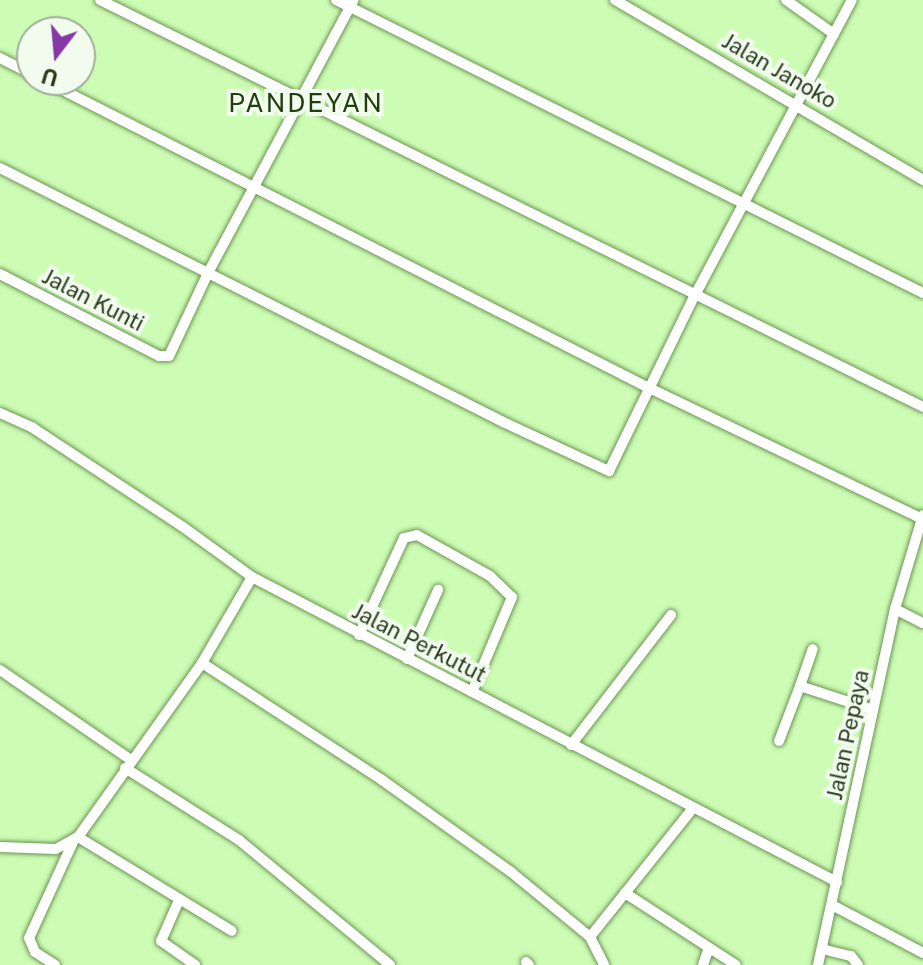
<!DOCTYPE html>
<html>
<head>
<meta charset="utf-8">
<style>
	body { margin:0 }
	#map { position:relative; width:923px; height:965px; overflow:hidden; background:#cdfcb4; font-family:"Public Sans",sans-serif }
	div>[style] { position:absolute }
	.roads { filter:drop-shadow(0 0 2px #6b9553) drop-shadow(0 0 2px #6b9553) }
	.minor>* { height:10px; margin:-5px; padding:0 5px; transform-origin:5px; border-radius:5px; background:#fff }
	span { translate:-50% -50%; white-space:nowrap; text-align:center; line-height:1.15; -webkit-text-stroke:8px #f2fcee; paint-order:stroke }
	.street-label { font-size:22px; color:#293b1f }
	.quarter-label { font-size:26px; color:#213f0c; letter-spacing:2px }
	.north { position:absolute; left:16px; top:16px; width:80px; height:80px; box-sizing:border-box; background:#f2fcee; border:2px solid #a2af9b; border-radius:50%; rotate:196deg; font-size:22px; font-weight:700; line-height:32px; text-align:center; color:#293b1f }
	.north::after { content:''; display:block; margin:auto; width:28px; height:36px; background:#8837a7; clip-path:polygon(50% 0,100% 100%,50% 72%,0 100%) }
</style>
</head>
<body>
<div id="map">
	<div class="roads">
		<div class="minor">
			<i style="left:100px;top:0;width:918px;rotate:26.31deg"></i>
			<i style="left:336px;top:0;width:656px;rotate:26.53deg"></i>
			<i style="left:615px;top:0;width:357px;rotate:30.3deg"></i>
			<i style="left:786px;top:0;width:59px;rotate:35.3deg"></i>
			<i style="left:0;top:58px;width:36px;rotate:27deg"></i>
			<i style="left:43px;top:80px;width:678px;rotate:26.94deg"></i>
			<i style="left:647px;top:387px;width:305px;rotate:25.6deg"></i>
			<i style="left:0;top:168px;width:563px;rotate:26.79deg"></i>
			<i style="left:503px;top:422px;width:117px;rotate:24.8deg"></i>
			<i style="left:609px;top:471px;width:194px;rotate:-64deg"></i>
			<i style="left:694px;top:297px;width:336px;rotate:-62deg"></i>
			<i style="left:0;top:274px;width:179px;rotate:27.3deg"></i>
			<i style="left:159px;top:356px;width:10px"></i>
			<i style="left:169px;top:356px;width:94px;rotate:-64.8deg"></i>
			<i style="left:209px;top:271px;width:307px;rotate:-61.9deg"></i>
			<i style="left:0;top:413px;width:36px;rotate:24deg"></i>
			<i style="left:33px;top:428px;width:180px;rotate:33.4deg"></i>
			<i style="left:183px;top:527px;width:85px;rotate:35.9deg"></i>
			<i style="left:252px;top:577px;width:660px;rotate:27.54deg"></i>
			<i style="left:895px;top:609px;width:31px;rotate:27deg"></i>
			<i style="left:359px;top:635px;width:107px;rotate:-65.1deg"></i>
			<i style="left:404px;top:538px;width:13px;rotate:-13deg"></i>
			<i style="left:417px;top:535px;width:84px;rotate:29.3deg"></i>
			<i style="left:490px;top:576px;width:30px;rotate:44deg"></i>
			<i style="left:512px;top:597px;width:103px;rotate:112.8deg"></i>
			<i style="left:407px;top:659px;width:76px;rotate:-65.8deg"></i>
			<i style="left:202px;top:663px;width:215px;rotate:33deg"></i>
			<i style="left:382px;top:780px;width:158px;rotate:35.5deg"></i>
			<i style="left:511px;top:872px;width:102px;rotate:39.4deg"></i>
			<i style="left:590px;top:937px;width:31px;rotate:63deg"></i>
			<i style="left:0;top:670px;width:159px;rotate:34.5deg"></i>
			<i style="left:800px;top:686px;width:39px;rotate:-71deg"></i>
			<i style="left:779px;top:741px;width:59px;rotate:-69.1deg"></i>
			<i style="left:800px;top:686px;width:77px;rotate:18.2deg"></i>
			<i style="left:571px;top:745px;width:164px;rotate:-52.4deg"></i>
			<i style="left:125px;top:768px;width:135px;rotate:32.3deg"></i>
			<i style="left:239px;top:840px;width:196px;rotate:39.6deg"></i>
			<i style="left:78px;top:837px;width:180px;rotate:31.4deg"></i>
			<i style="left:0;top:847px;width:56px;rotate:2deg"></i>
			<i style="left:56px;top:849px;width:25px;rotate:-29deg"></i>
			<i style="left:78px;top:837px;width:214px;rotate:-54.5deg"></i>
			<i style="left:202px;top:663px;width:99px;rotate:-59.8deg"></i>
			<i style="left:625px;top:893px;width:132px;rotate:33deg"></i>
			<i style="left:179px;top:900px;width:45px;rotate:113.7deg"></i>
			<i style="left:161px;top:941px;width:42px;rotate:35.2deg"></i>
			<i style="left:832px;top:905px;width:103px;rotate:27.8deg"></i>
			<i style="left:590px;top:937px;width:164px;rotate:-51.4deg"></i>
			<i style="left:822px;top:949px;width:30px;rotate:14deg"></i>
			<i style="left:851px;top:956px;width:11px;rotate:52deg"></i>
			<i style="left:526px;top:962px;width:4px;rotate:45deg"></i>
			<i style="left:55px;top:965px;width:24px;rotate:-147deg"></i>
			<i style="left:35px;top:952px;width:15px;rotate:-113deg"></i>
			<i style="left:29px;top:938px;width:106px;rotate:-65.4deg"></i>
			<i style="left:703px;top:965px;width:18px;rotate:-71deg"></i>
			<i style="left:818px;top:965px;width:364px;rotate:-77.8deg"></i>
			<i style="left:895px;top:609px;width:98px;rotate:-73.4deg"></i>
		</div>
	</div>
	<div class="street-label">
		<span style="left:779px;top:71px;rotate:30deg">Jalan Janoko</span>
		<span style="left:93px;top:300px;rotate:27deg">Jalan Kunti</span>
		<span style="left:419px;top:643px;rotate:27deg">Jalan Perkutut</span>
		<span style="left:848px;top:735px;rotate:-78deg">Jalan Pepaya</span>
	</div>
	<div class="quarter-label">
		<span style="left:306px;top:103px">PANDEYAN</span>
	</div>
	<div class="north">U</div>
</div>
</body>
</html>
